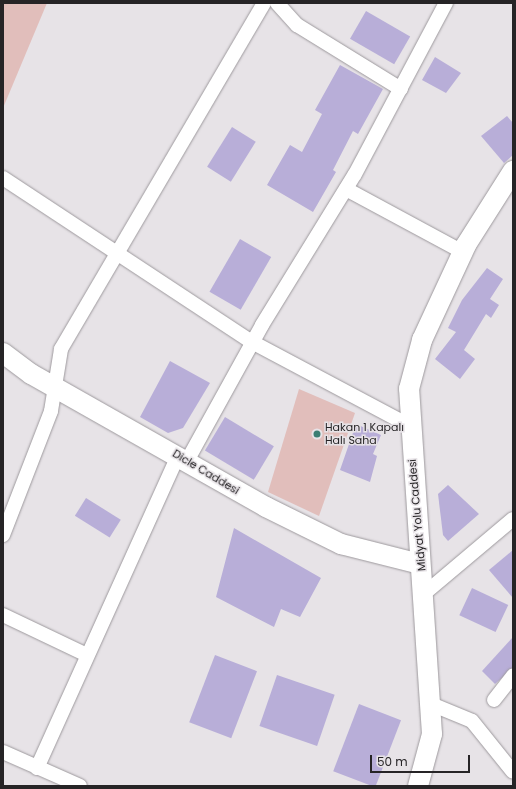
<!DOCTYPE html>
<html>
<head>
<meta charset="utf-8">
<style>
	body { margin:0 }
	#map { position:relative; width:516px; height:789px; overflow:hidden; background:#e7e3e7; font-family:Poppins,sans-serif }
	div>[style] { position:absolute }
	.green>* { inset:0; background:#e1bebb }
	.building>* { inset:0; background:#b8aed8; transform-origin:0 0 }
	.roads { filter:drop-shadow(0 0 1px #9d999d) drop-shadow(0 0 1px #9d999d) }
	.street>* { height:14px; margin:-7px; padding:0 7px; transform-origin:7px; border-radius:7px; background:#fff }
	.secondary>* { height:20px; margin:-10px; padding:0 10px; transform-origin:10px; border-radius:10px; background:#fff }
	.dots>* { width:11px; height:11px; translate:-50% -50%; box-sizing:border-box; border:2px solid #e7e3e7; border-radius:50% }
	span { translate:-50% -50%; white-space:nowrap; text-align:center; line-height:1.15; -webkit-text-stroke:3px #e7e3e7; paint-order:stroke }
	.poi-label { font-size:11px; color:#262426 }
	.left { translate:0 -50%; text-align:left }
	.street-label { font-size:11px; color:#262426 }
	.frame { position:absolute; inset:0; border:4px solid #262426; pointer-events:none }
	.scale { position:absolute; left:370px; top:755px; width:100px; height:18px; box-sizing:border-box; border:2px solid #262426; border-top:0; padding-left:5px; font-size:12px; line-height:14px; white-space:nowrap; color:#262426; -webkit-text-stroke:3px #e7e3e7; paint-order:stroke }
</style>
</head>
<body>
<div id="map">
	<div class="green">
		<i style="clip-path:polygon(3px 3px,47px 3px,3px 108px)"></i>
		<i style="clip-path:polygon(299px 389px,355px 413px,319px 516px,268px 492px)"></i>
	</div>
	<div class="building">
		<i style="left:366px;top:11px;width:51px;height:32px;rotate:30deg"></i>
		<i style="clip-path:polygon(435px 57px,461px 73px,446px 93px,422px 80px)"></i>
		<i style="clip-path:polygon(340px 65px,383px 89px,358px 134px,353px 131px,333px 170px,336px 172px,313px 212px,267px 185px,290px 145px,302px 152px,322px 114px,315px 110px)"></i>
		<i style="clip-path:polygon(507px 116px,513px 123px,513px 155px,504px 163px,481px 136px)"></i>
		<i style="left:232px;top:127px;width:28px;height:47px;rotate:32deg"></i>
		<i style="left:240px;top:239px;width:36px;height:61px;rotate:30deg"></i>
		<i style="clip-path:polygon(487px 268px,503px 279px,490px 299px,499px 305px,491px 318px,486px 314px,464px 350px,475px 359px,460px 379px,435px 359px,456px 332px,448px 328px,462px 300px)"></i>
		<i style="clip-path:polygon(170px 361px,210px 383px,183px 428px,168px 433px,140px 417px)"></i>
		<i style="left:225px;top:417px;width:57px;height:39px;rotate:31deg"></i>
		<i style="clip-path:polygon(356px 424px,381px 435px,373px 454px,377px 456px,370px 482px,340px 470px)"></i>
		<i style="clip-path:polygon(448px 485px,479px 514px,448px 541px,443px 535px,438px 494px)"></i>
		<i style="left:86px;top:498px;width:41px;height:21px;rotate:32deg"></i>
		<i style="clip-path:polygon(234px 528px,321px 578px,300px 617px,281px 609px,274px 627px,216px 597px)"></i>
		<i style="clip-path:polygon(513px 550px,513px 598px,489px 570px)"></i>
		<i style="left:472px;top:588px;width:40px;height:30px;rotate:25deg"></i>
		<i style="clip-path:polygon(513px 637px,513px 668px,495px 684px,482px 671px)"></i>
		<i style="left:215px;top:655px;width:45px;height:72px;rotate:21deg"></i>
		<i style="left:277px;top:675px;width:61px;height:54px;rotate:19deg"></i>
		<i style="left:359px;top:704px;width:45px;height:72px;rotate:21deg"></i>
	</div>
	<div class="roads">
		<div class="street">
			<i style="left:277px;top:3px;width:30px;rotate:48deg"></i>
			<i style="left:297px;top:25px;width:122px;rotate:31.6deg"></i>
			<i style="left:3px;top:178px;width:298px;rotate:33.4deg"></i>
			<i style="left:252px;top:342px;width:179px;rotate:28deg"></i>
			<i style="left:346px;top:189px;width:133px;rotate:28.3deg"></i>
			<i style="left:187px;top:461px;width:155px;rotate:-61.1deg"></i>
			<i style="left:262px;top:325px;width:177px;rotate:-58.4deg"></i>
			<i style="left:355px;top:174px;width:194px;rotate:-62deg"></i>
			<i style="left:3px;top:535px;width:133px;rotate:-68.8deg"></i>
			<i style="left:51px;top:411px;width:63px;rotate:-80.8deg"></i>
			<i style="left:61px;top:349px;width:401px;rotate:-59.6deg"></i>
			<i style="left:425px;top:593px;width:115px;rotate:-40.1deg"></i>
			<i style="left:3px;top:615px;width:93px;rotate:25.5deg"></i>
			<i style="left:494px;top:700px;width:31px;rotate:-52deg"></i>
			<i style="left:431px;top:704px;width:44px;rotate:22.5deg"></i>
			<i style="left:472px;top:721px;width:65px;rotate:51.2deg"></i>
			<i style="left:3px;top:752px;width:84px;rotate:23.8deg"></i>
			<i style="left:37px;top:768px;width:343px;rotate:-65.7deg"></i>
		</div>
		<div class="secondary">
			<i style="left:3px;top:353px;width:35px;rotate:37deg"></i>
			<i style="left:31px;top:374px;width:270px;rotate:29.5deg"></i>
			<i style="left:266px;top:507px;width:84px;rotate:26.3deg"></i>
			<i style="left:341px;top:544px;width:81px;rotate:14.2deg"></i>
			<i style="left:418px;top:786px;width:54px;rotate:-74.9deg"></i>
			<i style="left:432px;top:734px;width:346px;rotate:-93.8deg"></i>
			<i style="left:409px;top:389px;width:51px;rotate:-75.1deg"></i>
			<i style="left:422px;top:340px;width:105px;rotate:-65.1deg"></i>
			<i style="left:466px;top:245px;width:88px;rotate:-57.6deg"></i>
		</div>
	</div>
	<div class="dots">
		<i style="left:317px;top:434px;background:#3a7e73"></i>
	</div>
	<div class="poi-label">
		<span class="left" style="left:325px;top:434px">Hakan 1 Kapalı<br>Halı Saha</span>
	</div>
	<div class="street-label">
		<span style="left:206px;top:472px;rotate:31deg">Dicle Caddesi</span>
		<span style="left:417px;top:515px;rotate:-95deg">Midyat Yolu Caddesi</span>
	</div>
	<div class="frame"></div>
	<div class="scale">50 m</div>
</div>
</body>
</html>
